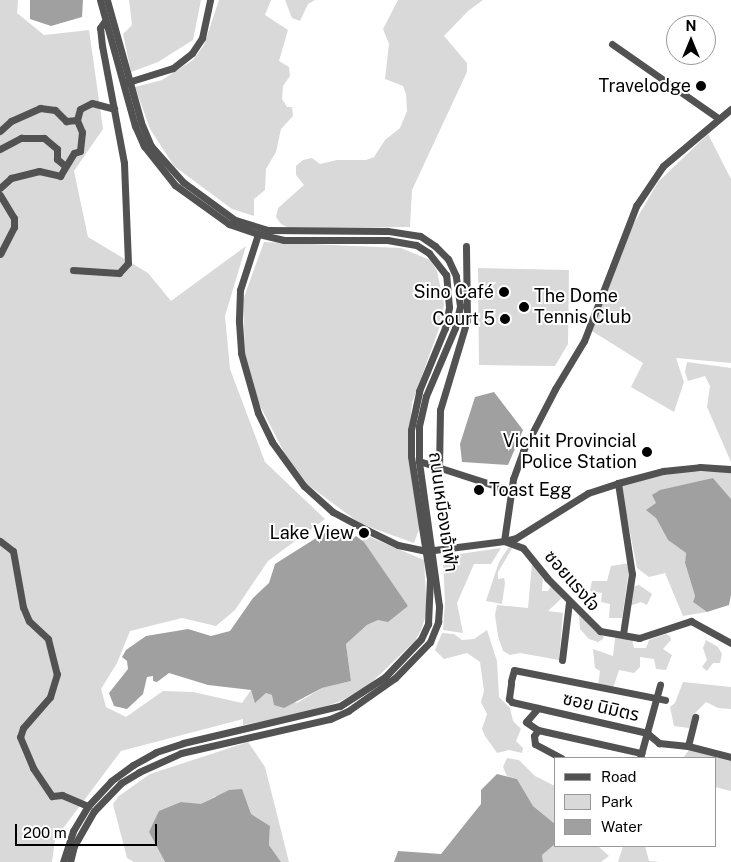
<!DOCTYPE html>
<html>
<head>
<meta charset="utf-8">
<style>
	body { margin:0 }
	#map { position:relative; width:731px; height:862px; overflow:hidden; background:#fff; font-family:"Public Sans","Noto Sans Thai",sans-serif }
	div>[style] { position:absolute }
	.green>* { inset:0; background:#d9d9d9 }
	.water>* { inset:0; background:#a0a0a0 }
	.minor>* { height:7px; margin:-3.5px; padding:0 3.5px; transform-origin:3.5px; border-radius:3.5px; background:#525252 }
	.dots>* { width:14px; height:14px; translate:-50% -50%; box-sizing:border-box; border:2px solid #fff; border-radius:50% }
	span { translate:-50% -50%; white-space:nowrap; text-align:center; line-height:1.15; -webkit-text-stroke:4px #fff; paint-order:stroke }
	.poi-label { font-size:18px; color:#000 }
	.right { translate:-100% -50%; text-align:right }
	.left { translate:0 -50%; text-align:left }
	.street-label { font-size:18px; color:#000 }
	.legend { position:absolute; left:554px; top:757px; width:162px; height:90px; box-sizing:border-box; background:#fff; border:1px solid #999; margin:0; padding:6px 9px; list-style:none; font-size:15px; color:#000 }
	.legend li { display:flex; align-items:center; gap:10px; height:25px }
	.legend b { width:25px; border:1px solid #999 }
	.north { position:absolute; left:666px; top:15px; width:50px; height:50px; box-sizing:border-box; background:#fff; border:1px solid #999; border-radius:50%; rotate:0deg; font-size:14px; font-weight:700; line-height:20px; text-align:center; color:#000 }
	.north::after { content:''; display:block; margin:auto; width:18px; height:22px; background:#000; clip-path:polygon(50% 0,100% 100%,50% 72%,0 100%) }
	.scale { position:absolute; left:15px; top:824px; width:142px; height:22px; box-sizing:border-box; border:2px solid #000; border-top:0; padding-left:6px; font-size:15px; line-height:18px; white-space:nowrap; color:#000; -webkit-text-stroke:4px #fff; paint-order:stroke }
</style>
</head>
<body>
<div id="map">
	<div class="green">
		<i style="clip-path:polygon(0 0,18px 0,17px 13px,44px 35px,89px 30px,103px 129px,74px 171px,88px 237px,148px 273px,171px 301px,246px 246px,225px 316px,230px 369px,265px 462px,325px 519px,268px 561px,235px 610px,216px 626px,182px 618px,130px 631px,117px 663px,101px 689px,106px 707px,126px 717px,163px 691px,193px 692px,242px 703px,251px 690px,256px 702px,266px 693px,297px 703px,322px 688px,351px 681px,346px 644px,367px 625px,408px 606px,366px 549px,362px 541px,365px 535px,424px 560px,427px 612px,421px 630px,415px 641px,370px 684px,341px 701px,306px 713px,243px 725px,243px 719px,121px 751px,55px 839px,52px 862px,0 862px)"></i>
		<i style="clip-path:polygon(129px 0,201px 0,193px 40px,158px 62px,131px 72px,123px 34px,132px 25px)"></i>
		<i style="clip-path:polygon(219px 0,271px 0,265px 15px,288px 30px,279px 61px,289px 67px,290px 76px,283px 86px,282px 99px,287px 107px,292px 107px,293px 116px,281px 129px,276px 152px,266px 169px,265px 190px,254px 199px,254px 216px,232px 209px,174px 166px,150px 129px,135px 87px,162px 80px,193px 60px,204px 45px)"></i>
		<i style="clip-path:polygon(285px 0,315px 0,308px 4px,300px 21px,292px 18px)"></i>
		<i style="clip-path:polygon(398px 0,483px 0,468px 11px,444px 36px,467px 63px,467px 72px,412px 190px,410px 227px,289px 228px,281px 224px,276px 217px,278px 208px,304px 185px,296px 175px,296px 166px,303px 160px,312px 158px,320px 164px,337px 160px,366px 160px,374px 157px,385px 140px,400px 128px,407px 111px,406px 94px,403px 86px,385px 79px,389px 44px,383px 29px)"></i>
		<i style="clip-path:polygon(708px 134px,731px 179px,731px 363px,676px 358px,684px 382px,674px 412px,631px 387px,643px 363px,592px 331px,633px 225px,658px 182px)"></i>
		<i style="clip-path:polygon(264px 242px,401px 248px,430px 260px,437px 271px,444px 304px,441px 323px,412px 403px,409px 432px,420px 527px,414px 543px,361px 524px,308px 485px,286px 456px,256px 398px,245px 354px,243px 300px)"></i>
		<i style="clip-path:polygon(478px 268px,569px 270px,568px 344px,555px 366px,479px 365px)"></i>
		<i style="clip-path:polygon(687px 362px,731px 368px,731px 462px,707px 407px,710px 386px,705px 376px,688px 381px,685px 372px)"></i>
		<i style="clip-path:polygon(685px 471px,731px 472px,731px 499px,713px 478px,656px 503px,656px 518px,668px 540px,686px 553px,685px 563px,695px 596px,693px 602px,707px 612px,683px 616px,665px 573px,649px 577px,637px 568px,621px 486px,626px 482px)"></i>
		<i style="clip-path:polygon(513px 547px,498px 572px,498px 579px,504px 578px,505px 583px,502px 604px,486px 601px,499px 562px,508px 548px)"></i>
		<i style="clip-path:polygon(501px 548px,491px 564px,474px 564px,457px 603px,463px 633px,443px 630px,445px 602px,443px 561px,446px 556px)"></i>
		<i style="clip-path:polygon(630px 563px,622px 618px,609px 618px,610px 604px,601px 602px,602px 593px,590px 591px,592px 581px,607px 581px,611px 566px)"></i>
		<i style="clip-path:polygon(532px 564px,543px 577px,542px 591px,548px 591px,551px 586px,562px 598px,548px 611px,563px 613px,559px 660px,520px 653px,510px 655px,503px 651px,498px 636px,495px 615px,497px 605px,528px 608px)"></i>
		<i style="clip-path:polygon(639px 585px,652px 594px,647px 605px,641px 602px,627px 607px,632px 587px)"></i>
		<i style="clip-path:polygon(579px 615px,604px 637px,603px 639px,598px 642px,589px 639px,580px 629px)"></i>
		<i style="clip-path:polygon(487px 630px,497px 661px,499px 697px,510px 708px,513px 721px,521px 729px,516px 741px,523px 748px,522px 753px,509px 750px,497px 753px,485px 736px,482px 729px,487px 714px,481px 702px,484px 691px,480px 662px,467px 653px,444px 659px,435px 650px,442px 633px,454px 634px,462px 640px,474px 639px)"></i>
		<i style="clip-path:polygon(666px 634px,670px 636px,671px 640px,663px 649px,672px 655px,666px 670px,656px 669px,654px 659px,640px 657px,640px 667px,634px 673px,619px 670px,613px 688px,598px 686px,600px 671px,595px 668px,593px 649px,613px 656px,615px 638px,632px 639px,634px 648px,646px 648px,649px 640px)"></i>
		<i style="clip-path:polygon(706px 640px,718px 647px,722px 654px,720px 663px,713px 663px,707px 671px,702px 667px,707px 660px,703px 648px)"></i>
		<i style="clip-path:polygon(683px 682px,731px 687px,731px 709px,718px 708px,706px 702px,694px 714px,689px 728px,674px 726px,670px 707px,675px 703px)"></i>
		<i style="clip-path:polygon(248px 742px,265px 767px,289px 862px,281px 862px,269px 845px,270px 826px,215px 796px,201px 805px,181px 802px,149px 832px,165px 862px,134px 862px,127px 858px,113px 804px,119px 796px,150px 774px)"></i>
		<i style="clip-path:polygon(689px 750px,731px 760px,731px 791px,715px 787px,715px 758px,683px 758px)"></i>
		<i style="clip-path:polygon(507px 758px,519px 760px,535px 776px,555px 786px,555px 824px,533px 806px,517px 779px,507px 776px,503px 767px)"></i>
		<i style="clip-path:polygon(555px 844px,598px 846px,609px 856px,601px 862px,543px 862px,542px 855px)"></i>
		<i style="clip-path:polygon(623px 846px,645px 846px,649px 861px,661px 862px,618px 862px)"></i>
	</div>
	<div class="water">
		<i style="clip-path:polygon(30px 0,83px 0,82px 17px,51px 26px,30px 19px)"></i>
		<i style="clip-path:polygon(494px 392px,523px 430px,508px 465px,462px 462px,460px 444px,475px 397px)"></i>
		<i style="clip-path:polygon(713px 478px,731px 499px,731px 595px,729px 605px,707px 612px,693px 602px,695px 596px,685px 563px,686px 553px,668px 540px,656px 518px,646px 510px,656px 503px,652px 495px,660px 490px)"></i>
		<i style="clip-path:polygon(332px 528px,344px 538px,352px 540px,356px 536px,364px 542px,408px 606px,388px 622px,378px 620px,367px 625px,346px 644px,351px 681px,322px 688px,284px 708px,274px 705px,272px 695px,266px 693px,255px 703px,251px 690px,208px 685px,169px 673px,157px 682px,153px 681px,153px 676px,147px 677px,143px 694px,127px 709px,114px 706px,109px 693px,128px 669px,127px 661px,122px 657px,126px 650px,146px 636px,188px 629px,211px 636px,230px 631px,253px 598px,269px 583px,275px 564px)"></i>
		<i style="clip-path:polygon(497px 774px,517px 779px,533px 806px,555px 824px,555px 844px,542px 855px,543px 862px,394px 862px,398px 851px,441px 854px,481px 804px,481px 790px)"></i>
		<i style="clip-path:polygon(242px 789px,251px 814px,270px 826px,269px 845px,281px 862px,165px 862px,149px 832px,159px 811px,181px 802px,201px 804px,229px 790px)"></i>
	</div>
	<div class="minor">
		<i style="left:612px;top:44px;width:129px;rotate:34.9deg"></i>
		<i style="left:125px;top:83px;width:50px;rotate:-17.4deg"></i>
		<i style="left:173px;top:68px;width:24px;rotate:-38deg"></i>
		<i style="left:192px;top:53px;width:18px;rotate:-56deg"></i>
		<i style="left:202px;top:38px;width:39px;rotate:-78deg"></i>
		<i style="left:0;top:131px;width:15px;rotate:-42deg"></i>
		<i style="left:11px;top:121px;width:32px;rotate:-24deg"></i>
		<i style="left:40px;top:108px;width:15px;rotate:8deg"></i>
		<i style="left:55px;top:110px;width:16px;rotate:45deg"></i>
		<i style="left:66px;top:121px;width:11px;rotate:-5deg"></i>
		<i style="left:0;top:149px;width:24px;rotate:-28deg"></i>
		<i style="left:21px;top:138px;width:23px"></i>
		<i style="left:44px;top:138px;width:17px;rotate:40deg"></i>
		<i style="left:57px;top:149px;width:10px;rotate:90deg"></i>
		<i style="left:57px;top:159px;width:11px;rotate:41deg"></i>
		<i style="left:0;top:188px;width:15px;rotate:-42deg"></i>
		<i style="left:11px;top:178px;width:29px;rotate:-14deg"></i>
		<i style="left:39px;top:171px;width:22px;rotate:13deg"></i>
		<i style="left:60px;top:176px;width:27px;rotate:-59deg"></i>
		<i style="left:74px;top:153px;width:6px;rotate:-18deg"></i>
		<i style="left:80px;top:151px;width:19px;rotate:-84deg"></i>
		<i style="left:82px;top:132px;width:13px;rotate:-113deg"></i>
		<i style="left:77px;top:120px;width:11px;rotate:-75deg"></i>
		<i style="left:80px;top:109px;width:13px;rotate:-27deg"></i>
		<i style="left:92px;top:103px;width:23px;rotate:15deg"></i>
		<i style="left:0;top:195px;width:27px;rotate:59deg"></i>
		<i style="left:14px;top:218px;width:9px;rotate:90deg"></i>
		<i style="left:14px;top:227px;width:30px;rotate:117deg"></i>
		<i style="left:258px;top:234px;width:59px;rotate:107.8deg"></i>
		<i style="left:240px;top:290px;width:32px;rotate:92deg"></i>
		<i style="left:239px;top:322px;width:31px;rotate:86deg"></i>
		<i style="left:241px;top:353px;width:62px;rotate:74.2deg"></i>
		<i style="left:258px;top:413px;width:32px;rotate:64deg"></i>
		<i style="left:272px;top:442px;width:54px;rotate:54deg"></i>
		<i style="left:304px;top:486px;width:39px;rotate:42deg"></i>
		<i style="left:333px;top:512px;width:38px;rotate:28deg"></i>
		<i style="left:367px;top:530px;width:34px;rotate:26deg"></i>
		<i style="left:398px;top:545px;width:29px;rotate:12deg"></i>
		<i style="left:426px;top:551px;width:79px;rotate:-7.3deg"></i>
		<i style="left:504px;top:541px;width:12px;rotate:-14deg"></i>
		<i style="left:516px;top:538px;width:85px;rotate:-32deg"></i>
		<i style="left:588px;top:493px;width:32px;rotate:-18deg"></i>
		<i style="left:618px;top:483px;width:47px;rotate:-14.9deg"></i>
		<i style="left:663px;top:471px;width:37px;rotate:-6deg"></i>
		<i style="left:700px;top:467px;width:31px;rotate:4deg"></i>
		<i style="left:73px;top:270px;width:46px;rotate:3.7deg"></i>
		<i style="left:119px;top:273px;width:13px;rotate:-48deg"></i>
		<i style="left:128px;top:263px;width:100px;rotate:-92.3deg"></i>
		<i style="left:124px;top:163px;width:119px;rotate:-100.6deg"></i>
		<i style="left:102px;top:46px;width:18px;rotate:-96deg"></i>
		<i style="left:100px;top:28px;width:7px;rotate:-56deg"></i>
		<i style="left:419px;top:461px;width:98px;rotate:17.9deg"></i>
		<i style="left:439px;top:468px;width:58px;rotate:-89deg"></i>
		<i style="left:440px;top:410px;width:94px;rotate:-73.3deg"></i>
		<i style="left:467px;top:320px;width:74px;rotate:-90.8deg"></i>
		<i style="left:618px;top:483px;width:92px;rotate:81.3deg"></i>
		<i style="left:632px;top:574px;width:61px;rotate:98.5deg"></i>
		<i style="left:0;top:541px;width:16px;rotate:38deg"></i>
		<i style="left:13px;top:551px;width:57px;rotate:79.9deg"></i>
		<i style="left:23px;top:607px;width:15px;rotate:67deg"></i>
		<i style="left:29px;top:621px;width:26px;rotate:43deg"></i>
		<i style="left:48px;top:639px;width:36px;rotate:76deg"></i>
		<i style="left:57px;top:674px;width:24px;rotate:107deg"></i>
		<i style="left:50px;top:697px;width:41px;rotate:131.1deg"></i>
		<i style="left:23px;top:728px;width:9px;rotate:108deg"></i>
		<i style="left:20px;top:737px;width:34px;rotate:67deg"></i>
		<i style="left:33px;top:768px;width:34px;rotate:56deg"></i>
		<i style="left:52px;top:796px;width:10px;rotate:-6deg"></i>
		<i style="left:62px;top:795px;width:28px;rotate:23deg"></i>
		<i style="left:504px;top:541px;width:63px;rotate:-81.7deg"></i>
		<i style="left:513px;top:479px;width:30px;rotate:-70deg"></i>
		<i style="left:523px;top:451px;width:70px;rotate:-62.7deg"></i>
		<i style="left:555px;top:389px;width:56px;rotate:-58.9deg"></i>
		<i style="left:584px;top:341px;width:145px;rotate:-68.9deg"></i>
		<i style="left:636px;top:206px;width:48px;rotate:-56deg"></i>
		<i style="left:663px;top:166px;width:89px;rotate:-40deg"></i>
		<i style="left:504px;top:541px;width:20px;rotate:20deg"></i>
		<i style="left:523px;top:548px;width:38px;rotate:51deg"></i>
		<i style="left:547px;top:578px;width:75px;rotate:45deg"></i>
		<i style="left:600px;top:631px;width:40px;rotate:10deg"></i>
		<i style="left:639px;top:638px;width:55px;rotate:-18.1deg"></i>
		<i style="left:691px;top:621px;width:46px;rotate:28.8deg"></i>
		<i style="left:562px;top:660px;width:58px;rotate:-83.1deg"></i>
		<i style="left:511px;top:681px;width:11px;rotate:-75deg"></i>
		<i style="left:514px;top:670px;width:154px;rotate:11.2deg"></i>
		<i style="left:511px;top:684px;width:15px;rotate:98deg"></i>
		<i style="left:509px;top:699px;width:4px;rotate:45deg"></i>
		<i style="left:512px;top:702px;width:139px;rotate:12.9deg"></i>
		<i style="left:647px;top:733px;width:16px;rotate:40deg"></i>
		<i style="left:659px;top:743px;width:29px;rotate:6deg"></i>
		<i style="left:688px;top:746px;width:44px;rotate:14.3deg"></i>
		<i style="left:538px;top:708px;width:18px;rotate:131deg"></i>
		<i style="left:526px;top:722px;width:14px;rotate:34deg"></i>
		<i style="left:538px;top:730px;width:106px;rotate:12.6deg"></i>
		<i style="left:538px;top:730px;width:7px;rotate:124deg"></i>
		<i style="left:534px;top:736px;width:8px;rotate:83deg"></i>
		<i style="left:535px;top:744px;width:30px;rotate:28deg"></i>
		<i style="left:688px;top:746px;width:30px;rotate:-76deg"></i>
		<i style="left:640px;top:758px;width:76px;rotate:-74.7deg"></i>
		<i style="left:63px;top:862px;width:33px;rotate:-72deg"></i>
		<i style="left:73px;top:831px;width:29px;rotate:-59deg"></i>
		<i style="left:88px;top:806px;width:34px;rotate:-47deg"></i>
		<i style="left:111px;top:781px;width:27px;rotate:-36deg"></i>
		<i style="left:133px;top:765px;width:26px;rotate:-29deg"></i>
		<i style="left:156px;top:752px;width:28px;rotate:-18deg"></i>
		<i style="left:183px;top:743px;width:161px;rotate:-13.3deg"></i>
		<i style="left:340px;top:706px;width:54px;rotate:-32.8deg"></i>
		<i style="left:385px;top:677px;width:52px;rotate:-46.5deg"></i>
		<i style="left:421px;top:639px;width:17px;rotate:-65deg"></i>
		<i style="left:428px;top:624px;width:45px;rotate:-87.5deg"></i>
		<i style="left:430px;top:579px;width:124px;rotate:-98.8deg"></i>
		<i style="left:411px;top:456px;width:26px;rotate:-90deg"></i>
		<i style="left:411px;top:430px;width:40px;rotate:-78deg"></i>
		<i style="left:419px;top:391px;width:68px;rotate:-67.6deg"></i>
		<i style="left:445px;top:328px;width:21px;rotate:-79deg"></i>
		<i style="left:449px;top:307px;width:32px;rotate:-95deg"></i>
		<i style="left:446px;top:275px;width:28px;rotate:-128deg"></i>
		<i style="left:429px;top:253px;width:15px;rotate:-148deg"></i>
		<i style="left:416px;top:245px;width:29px;rotate:-170deg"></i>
		<i style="left:387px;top:240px;width:103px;rotate:180deg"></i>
		<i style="left:284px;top:240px;width:27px;rotate:-167deg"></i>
		<i style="left:258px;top:234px;width:31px;rotate:-161deg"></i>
		<i style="left:229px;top:224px;width:67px;rotate:-144.2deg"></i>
		<i style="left:175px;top:185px;width:50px;rotate:-128.5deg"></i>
		<i style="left:144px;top:146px;width:22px;rotate:-114deg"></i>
		<i style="left:135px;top:126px;width:131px;rotate:-105.5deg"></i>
		<i style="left:70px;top:862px;width:16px;rotate:-76deg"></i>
		<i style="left:74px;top:846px;width:40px;rotate:-60.3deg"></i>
		<i style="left:94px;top:811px;width:39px;rotate:-46deg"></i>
		<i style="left:121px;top:783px;width:21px;rotate:-31deg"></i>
		<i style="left:139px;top:772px;width:46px;rotate:-24.3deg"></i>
		<i style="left:181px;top:753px;width:153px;rotate:-12.9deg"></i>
		<i style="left:330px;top:719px;width:20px;rotate:-24deg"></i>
		<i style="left:348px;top:711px;width:57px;rotate:-35.1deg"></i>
		<i style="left:395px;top:678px;width:50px;rotate:-45.8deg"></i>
		<i style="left:430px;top:642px;width:22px;rotate:-68deg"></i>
		<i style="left:438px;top:622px;width:16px;rotate:-86deg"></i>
		<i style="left:439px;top:606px;width:146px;rotate:-97.9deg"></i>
		<i style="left:419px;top:461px;width:35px;rotate:-90deg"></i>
		<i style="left:419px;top:426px;width:31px;rotate:-77deg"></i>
		<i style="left:426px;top:396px;width:74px;rotate:-66.9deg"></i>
		<i style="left:455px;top:328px;width:23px;rotate:-77deg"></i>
		<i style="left:460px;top:306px;width:30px;rotate:-98deg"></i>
		<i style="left:456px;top:276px;width:19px;rotate:-115deg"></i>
		<i style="left:448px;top:259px;width:18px;rotate:-135deg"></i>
		<i style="left:435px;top:246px;width:18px;rotate:-146deg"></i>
		<i style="left:420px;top:236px;width:33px;rotate:-171deg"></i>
		<i style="left:387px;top:231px;width:119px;rotate:-179.5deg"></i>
		<i style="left:268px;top:230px;width:34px;rotate:-163deg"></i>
		<i style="left:235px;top:220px;width:64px;rotate:-143.8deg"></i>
		<i style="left:183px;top:182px;width:48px;rotate:-131.6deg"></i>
		<i style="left:151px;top:146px;width:26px;rotate:-113deg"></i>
		<i style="left:141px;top:122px;width:127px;rotate:-105.6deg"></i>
	</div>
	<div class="dots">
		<i style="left:701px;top:86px;background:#000"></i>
		<i style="left:504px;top:292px;background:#000"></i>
		<i style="left:524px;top:307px;background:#000"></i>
		<i style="left:505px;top:319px;background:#000"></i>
		<i style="left:647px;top:452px;background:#000"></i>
		<i style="left:479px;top:490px;background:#000"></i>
		<i style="left:364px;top:533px;background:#000"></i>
	</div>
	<div class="poi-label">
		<span class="right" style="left:691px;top:86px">Travelodge</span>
		<span class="right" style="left:494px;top:292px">Sino Café</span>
		<span class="left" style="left:534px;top:307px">The Dome<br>Tennis Club</span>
		<span class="right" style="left:495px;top:319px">Court 5</span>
		<span class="right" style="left:637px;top:452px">Vichit Provincial<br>Police Station</span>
		<span class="left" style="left:489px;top:490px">Toast Egg</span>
		<span class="right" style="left:354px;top:533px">Lake View</span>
	</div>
	<div class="street-label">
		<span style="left:443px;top:512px;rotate:82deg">ถนนเหมืองเจ้าฟ้า</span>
		<span style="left:572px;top:581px;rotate:49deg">ซอยแรงใจ</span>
		<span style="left:601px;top:707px;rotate:13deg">ซอย นิมิตร</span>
	</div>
	<ul class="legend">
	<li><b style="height:6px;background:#525252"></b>Road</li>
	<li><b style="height:14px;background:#d9d9d9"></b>Park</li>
	<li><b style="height:14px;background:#a0a0a0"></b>Water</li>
	</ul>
	<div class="north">N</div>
	<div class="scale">200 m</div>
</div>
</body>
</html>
